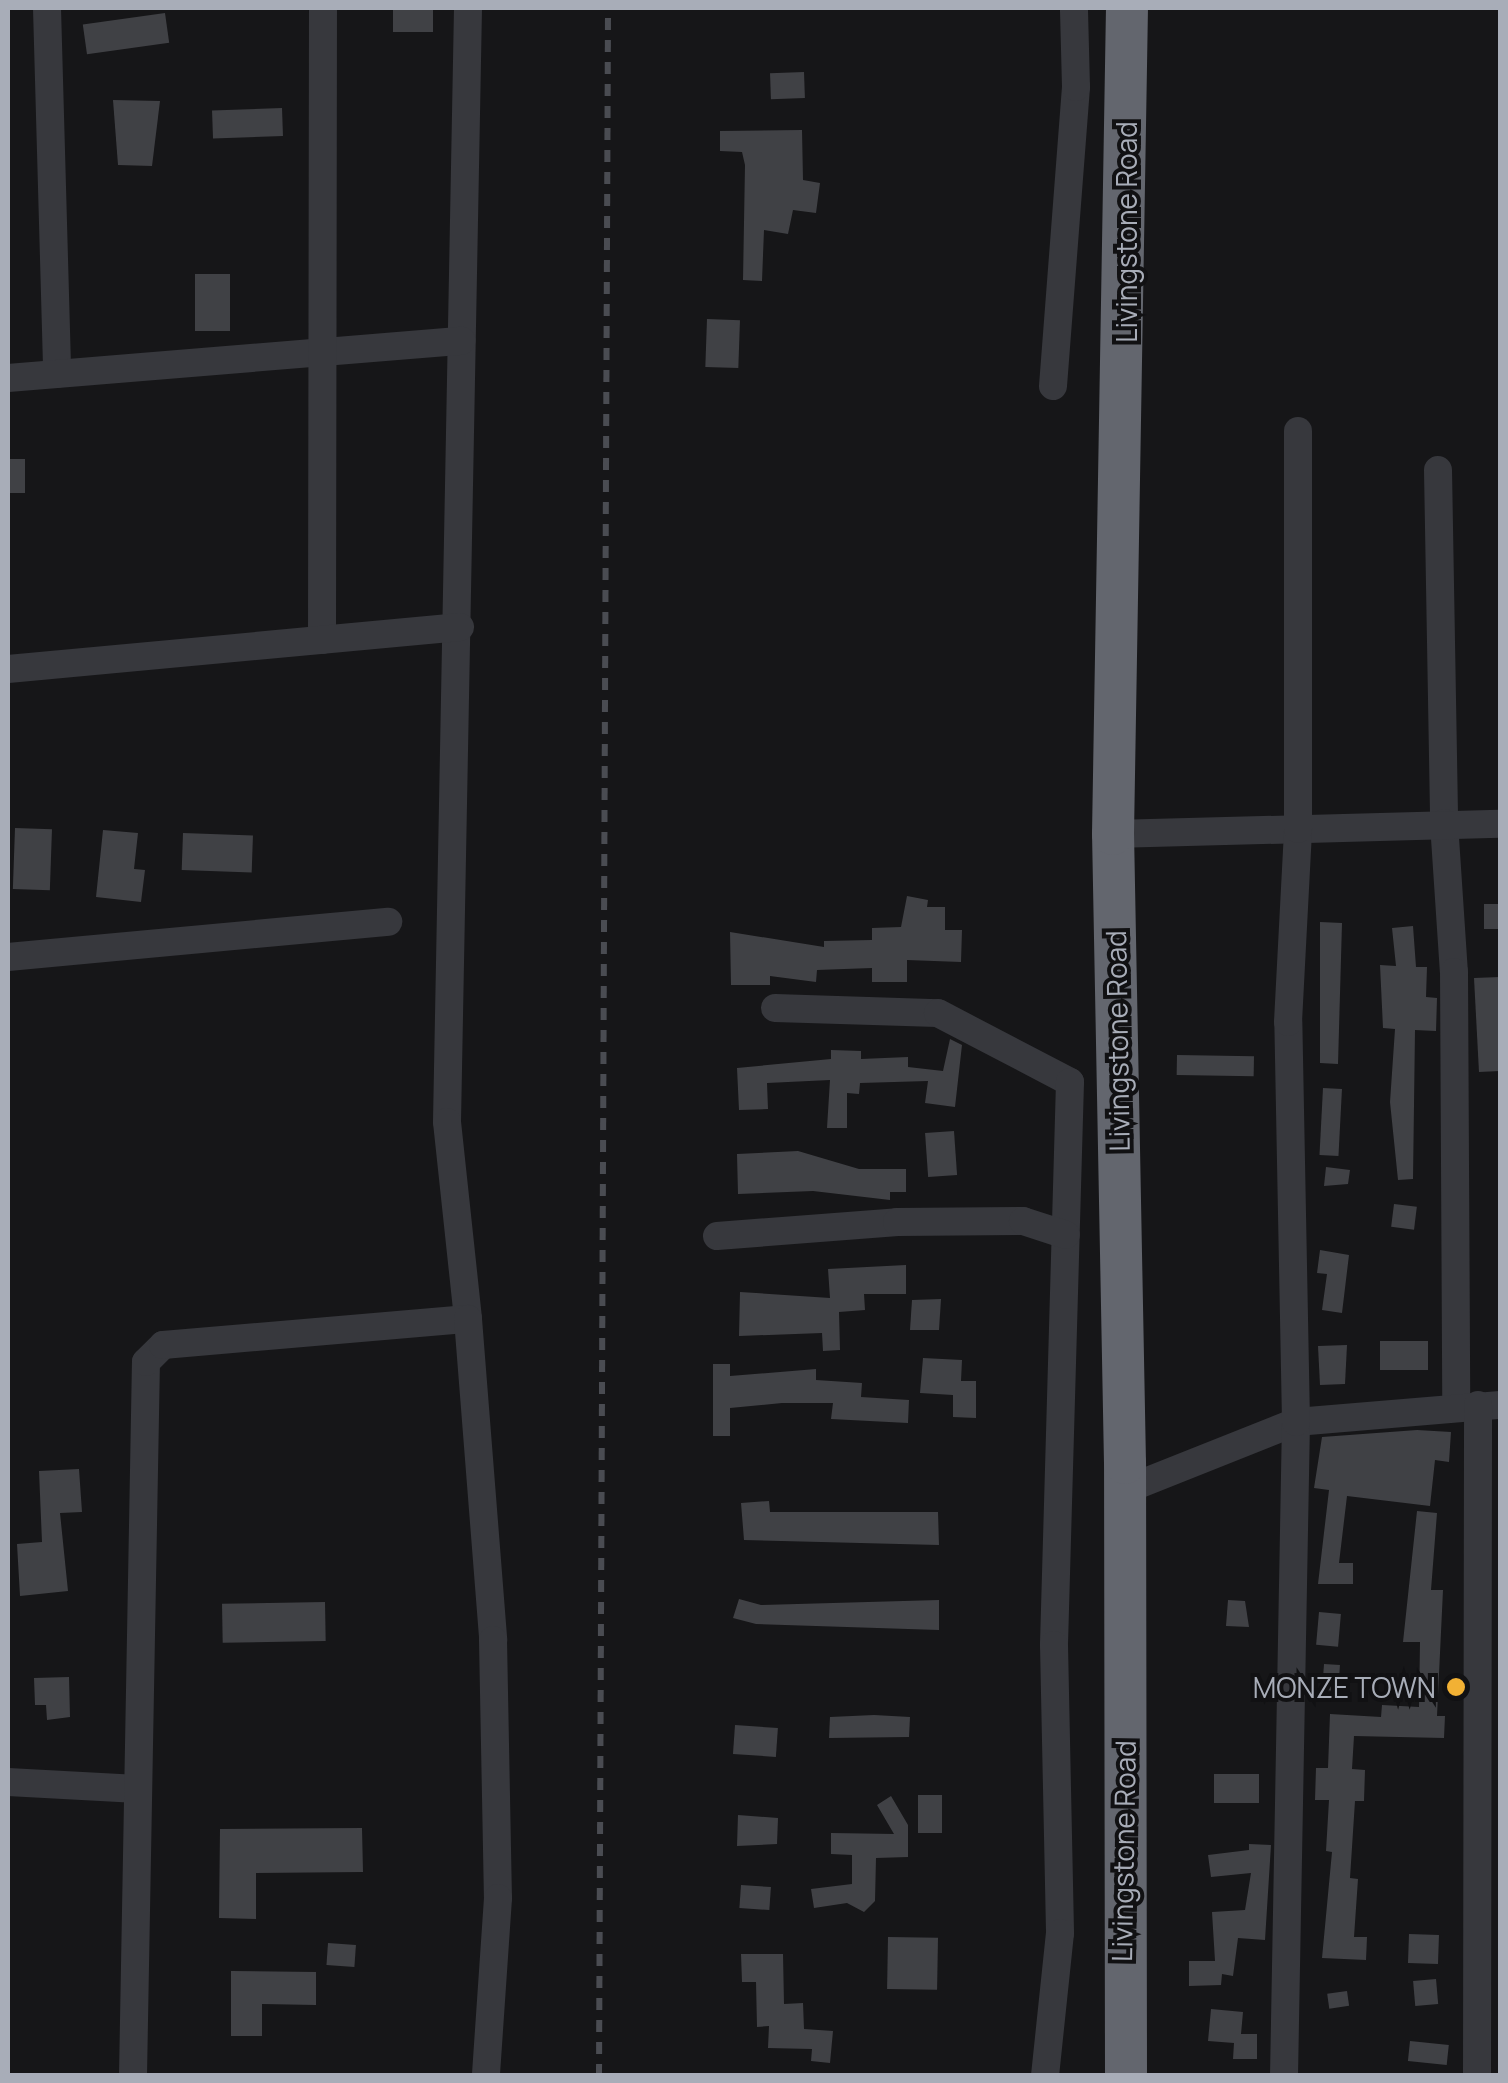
<!DOCTYPE html>
<html>
<head>
<meta charset="utf-8">
<style>
	body { margin:0 }
	#map { position:relative; width:1508px; height:2083px; overflow:hidden; background:#161618; font-family:Manrope,sans-serif }
	div>[style] { position:absolute }
	.building>* { inset:0; background:#404145; transform-origin:0 0 }
	.minor>* { height:28px; margin:-14px; padding:0 14px; transform-origin:14px; border-radius:14px; background:#37383d }
	.highway>* { height:42px; margin:-21px; padding:0 21px; transform-origin:21px; border-radius:21px; background:#63666e }
	.rail>* { height:6px; margin-top:-3px; transform-origin:0; background:repeating-linear-gradient(90deg,#4a4c52 0 12px,transparent 0 22px) }
	.dots>* { width:28px; height:28px; translate:-50% -50%; box-sizing:border-box; border:5px solid #111113; border-radius:50% }
	span { translate:-50% -50%; white-space:nowrap; text-align:center; line-height:1.15; -webkit-text-stroke:8px #111113; paint-order:stroke }
	.street-label { font-size:28px; color:#a8adb8 }
	.poi-label { font-size:28px; color:#a8adb8 }
	.right { translate:-100% -50%; text-align:right }
	.frame { position:absolute; inset:0; border:10px solid #a8adb8; pointer-events:none }
</style>
</head>
<body>
<div id="map">
	<div class="building">
		<i style="left:393px;top:8px;width:40px;height:24px"></i>
		<i style="left:165px;top:13px;width:30px;height:83px;rotate:82deg"></i>
		<i style="left:804px;top:72px;width:26px;height:34px;rotate:88deg"></i>
		<i style="clip-path:polygon(113px 100px,160px 101px,152px 166px,118px 165px)"></i>
		<i style="left:282px;top:108px;width:28px;height:70px;rotate:88deg"></i>
		<i style="clip-path:polygon(802px 130px,803px 180px,820px 183px,816px 213px,793px 210px,788px 234px,764px 230px,762px 281px,743px 280px,745px 165px,742px 152px,720px 151px,720px 131px)"></i>
		<i style="left:195px;top:274px;width:35px;height:57px"></i>
		<i style="left:707px;top:319px;width:33px;height:48px;rotate:2deg"></i>
		<i style="left:8px;top:459px;width:17px;height:34px"></i>
		<i style="left:15px;top:828px;width:37px;height:61px;rotate:2deg"></i>
		<i style="clip-path:polygon(103px 830px,138px 833px,134px 869px,145px 870px,141px 902px,96px 897px)"></i>
		<i style="left:183px;top:833px;width:70px;height:37px;rotate:2deg"></i>
		<i style="clip-path:polygon(907px 896px,928px 900px,927px 907px,945px 907px,945px 930px,962px 930px,961px 962px,907px 960px,907px 982px,872px 982px,872px 968px,817px 970px,816px 982px,770px 976px,770px 985px,731px 985px,730px 932px,824px 947px,824px 941px,872px 940px,872px 928px,901px 927px)"></i>
		<i style="left:1484px;top:904px;width:16px;height:25px"></i>
		<i style="clip-path:polygon(1320px 922px,1342px 923px,1338px 1064px,1320px 1063px)"></i>
		<i style="clip-path:polygon(1413px 926px,1416px 967px,1427px 967px,1426px 997px,1437px 998px,1436px 1031px,1415px 1030px,1413px 1179px,1398px 1180px,1390px 1102px,1395px 1029px,1383px 1028px,1380px 965px,1396px 966px,1392px 928px)"></i>
		<i style="clip-path:polygon(1500px 977px,1500px 1071px,1479px 1072px,1474px 978px)"></i>
		<i style="clip-path:polygon(950px 1039px,962px 1045px,955px 1107px,925px 1103px,928px 1081px,860px 1083px,859px 1094px,847px 1093px,847px 1128px,827px 1128px,830px 1080px,767px 1083px,768px 1109px,739px 1110px,737px 1068px,831px 1059px,831px 1050px,861px 1051px,861px 1059px,908px 1057px,908px 1067px,943px 1071px)"></i>
		<i style="left:1177px;top:1055px;width:77px;height:20px;rotate:1deg"></i>
		<i style="left:1323px;top:1088px;width:19px;height:67px;rotate:3deg"></i>
		<i style="left:954px;top:1131px;width:44px;height:29px;rotate:86deg"></i>
		<i style="clip-path:polygon(798px 1151px,859px 1169px,906px 1169px,906px 1192px,890px 1192px,890px 1200px,813px 1191px,738px 1194px,737px 1154px)"></i>
		<i style="clip-path:polygon(1326px 1167px,1350px 1170px,1348px 1184px,1324px 1186px)"></i>
		<i style="left:1394px;top:1204px;width:23px;height:23px;rotate:7deg"></i>
		<i style="clip-path:polygon(1320px 1250px,1349px 1255px,1342px 1313px,1322px 1310px,1327px 1274px,1317px 1273px)"></i>
		<i style="clip-path:polygon(906px 1265px,906px 1294px,864px 1294px,865px 1310px,839px 1312px,840px 1350px,823px 1351px,822px 1333px,739px 1336px,740px 1292px,830px 1298px,828px 1269px)"></i>
		<i style="clip-path:polygon(941px 1299px,939px 1330px,910px 1330px,912px 1300px)"></i>
		<i style="left:1428px;top:1341px;width:29px;height:48px;rotate:90deg"></i>
		<i style="clip-path:polygon(1347px 1345px,1345px 1384px,1320px 1385px,1318px 1346px)"></i>
		<i style="clip-path:polygon(923px 1358px,962px 1360px,961px 1381px,976px 1381px,976px 1418px,953px 1417px,953px 1395px,920px 1393px)"></i>
		<i style="clip-path:polygon(713px 1364px,730px 1364px,730px 1376px,816px 1369px,816px 1380px,862px 1383px,861px 1397px,909px 1400px,908px 1423px,831px 1419px,833px 1403px,782px 1403px,730px 1408px,730px 1436px,713px 1436px)"></i>
		<i style="clip-path:polygon(1417px 1430px,1451px 1432px,1449px 1462px,1435px 1460px,1430px 1506px,1347px 1496px,1339px 1563px,1353px 1563px,1353px 1584px,1318px 1584px,1329px 1490px,1314px 1488px,1322px 1437px)"></i>
		<i style="clip-path:polygon(79px 1469px,82px 1512px,60px 1513px,68px 1591px,20px 1596px,17px 1544px,42px 1542px,39px 1471px)"></i>
		<i style="clip-path:polygon(769px 1501px,770px 1512px,938px 1512px,939px 1545px,744px 1540px,741px 1503px)"></i>
		<i style="clip-path:polygon(1417px 1511px,1437px 1513px,1431px 1590px,1443px 1590px,1437px 1716px,1445px 1716px,1444px 1738px,1354px 1736px,1352px 1769px,1365px 1770px,1364px 1801px,1355px 1801px,1350px 1878px,1358px 1879px,1354px 1937px,1367px 1937px,1366px 1960px,1322px 1958px,1332px 1852px,1326px 1851px,1329px 1800px,1315px 1800px,1316px 1768px,1328px 1768px,1330px 1714px,1381px 1717px,1382px 1705px,1419px 1707px,1420px 1642px,1403px 1642px)"></i>
		<i style="clip-path:polygon(739px 1599px,761px 1605px,939px 1600px,939px 1630px,756px 1624px,733px 1618px)"></i>
		<i style="clip-path:polygon(1228px 1600px,1245px 1601px,1249px 1627px,1226px 1626px)"></i>
		<i style="left:325px;top:1602px;width:39px;height:103px;rotate:89deg"></i>
		<i style="left:1319px;top:1612px;width:22px;height:33px;rotate:5deg"></i>
		<i style="left:1324px;top:1664px;width:16px;height:26px;rotate:4deg"></i>
		<i style="clip-path:polygon(69px 1677px,70px 1717px,47px 1720px,46px 1705px,35px 1705px,34px 1678px)"></i>
		<i style="clip-path:polygon(874px 1715px,910px 1717px,909px 1737px,829px 1738px,830px 1717px)"></i>
		<i style="left:735px;top:1725px;width:43px;height:29px;rotate:4deg"></i>
		<i style="left:1214px;top:1774px;width:45px;height:29px"></i>
		<i style="left:918px;top:1795px;width:24px;height:38px"></i>
		<i style="clip-path:polygon(891px 1796px,908px 1825px,908px 1857px,876px 1858px,875px 1901px,864px 1912px,847px 1903px,814px 1908px,811px 1889px,852px 1884px,852px 1855px,831px 1854px,831px 1833px,894px 1834px,877px 1805px)"></i>
		<i style="clip-path:polygon(738px 1815px,778px 1818px,777px 1844px,737px 1846px)"></i>
		<i style="clip-path:polygon(362px 1828px,363px 1872px,256px 1873px,256px 1919px,219px 1918px,220px 1829px)"></i>
		<i style="clip-path:polygon(1249px 1844px,1271px 1845px,1265px 1940px,1238px 1938px,1233px 1976px,1222px 1974px,1221px 1985px,1189px 1986px,1189px 1961px,1215px 1961px,1212px 1912px,1245px 1910px,1251px 1873px,1211px 1877px,1208px 1855px,1249px 1850px)"></i>
		<i style="left:741px;top:1885px;width:30px;height:23px;rotate:4deg"></i>
		<i style="left:1409px;top:1934px;width:30px;height:29px;rotate:2deg"></i>
		<i style="left:888px;top:1937px;width:50px;height:52px;rotate:1deg"></i>
		<i style="left:328px;top:1943px;width:28px;height:22px;rotate:4deg"></i>
		<i style="clip-path:polygon(741px 1954px,783px 1954px,784px 2004px,803px 2003px,804px 2029px,833px 2031px,830px 2063px,811px 2061px,812px 2049px,768px 2048px,769px 2026px,757px 2027px,756px 1982px,742px 1982px)"></i>
		<i style="clip-path:polygon(231px 1971px,316px 1972px,316px 2005px,262px 2004px,262px 2036px,231px 2036px)"></i>
		<i style="left:1436px;top:1979px;width:25px;height:23px;rotate:85deg"></i>
		<i style="left:1347px;top:1991px;width:15px;height:20px;rotate:82deg"></i>
		<i style="clip-path:polygon(1211px 2009px,1243px 2012px,1241px 2034px,1257px 2034px,1257px 2059px,1233px 2059px,1234px 2043px,1208px 2041px)"></i>
		<i style="left:1410px;top:2041px;width:39px;height:20px;rotate:6deg"></i>
	</div>
	<div class="minor">
		<i style="left:47px;top:8px;width:366px;rotate:88.4deg"></i>
		<i style="left:468px;top:8px;width:1114px;rotate:91.08deg"></i>
		<i style="left:447px;top:1122px;width:198px;rotate:83.9deg"></i>
		<i style="left:8px;top:378px;width:455px;rotate:-4.7deg"></i>
		<i style="left:1053px;top:386px;width:300px;rotate:-85.6deg"></i>
		<i style="left:1076px;top:87px;width:79px;rotate:-91.5deg"></i>
		<i style="left:1438px;top:470px;width:353px;rotate:89deg"></i>
		<i style="left:1444px;top:823px;width:149px;rotate:86.2deg"></i>
		<i style="left:1454px;top:972px;width:432px;rotate:89.7deg"></i>
		<i style="left:322px;top:640px;width:632px;rotate:-89.91deg"></i>
		<i style="left:8px;top:669px;width:454px;rotate:-5.3deg"></i>
		<i style="left:1113px;top:834px;width:387px;rotate:-1.5deg"></i>
		<i style="left:8px;top:957px;width:382px;rotate:-5.3deg"></i>
		<i style="left:775px;top:1008px;width:163px;rotate:1.8deg"></i>
		<i style="left:938px;top:1013px;width:149px;rotate:27.6deg"></i>
		<i style="left:1070px;top:1082px;width:563px;rotate:91.63deg"></i>
		<i style="left:1054px;top:1645px;width:288px;rotate:88.8deg"></i>
		<i style="left:1060px;top:1933px;width:144px;rotate:96deg"></i>
		<i style="left:717px;top:1236px;width:181px;rotate:-4.4deg"></i>
		<i style="left:897px;top:1222px;width:126px;rotate:-0.5deg"></i>
		<i style="left:1023px;top:1221px;width:45px;rotate:18deg"></i>
		<i style="left:1125px;top:1490px;width:184px;rotate:-21.7deg"></i>
		<i style="left:1296px;top:1422px;width:205px;rotate:-4.8deg"></i>
		<i style="left:8px;top:1782px;width:130px;rotate:3.1deg"></i>
		<i style="left:133px;top:2076px;width:714px;rotate:-88.96deg"></i>
		<i style="left:146px;top:1362px;width:24px;rotate:-45deg"></i>
		<i style="left:163px;top:1345px;width:306px;rotate:-4.9deg"></i>
		<i style="left:468px;top:1319px;width:322px;rotate:85.5deg"></i>
		<i style="left:493px;top:1640px;width:258px;rotate:88.9deg"></i>
		<i style="left:498px;top:1898px;width:178px;rotate:93.9deg"></i>
		<i style="left:1284px;top:2076px;width:654px;rotate:-88.95deg"></i>
		<i style="left:1296px;top:1422px;width:400px;rotate:-91.1deg"></i>
		<i style="left:1288px;top:1022px;width:193px;rotate:-87deg"></i>
		<i style="left:1298px;top:829px;width:398px;rotate:-90deg"></i>
		<i style="left:1477px;top:2076px;width:671px;rotate:-89.91deg"></i>
	</div>
	<div class="highway">
		<i style="left:1126px;top:2076px;width:613px;rotate:-90.09deg"></i>
		<i style="left:1125px;top:1463px;width:629px;rotate:-91.09deg"></i>
		<i style="left:1113px;top:834px;width:826px;rotate:-89.03deg"></i>
	</div>
	<div class="rail">
		<i style="left:599px;top:2076px;width:2068px;rotate:-89.75deg"></i>
	</div>
	<div class="dots">
		<i style="left:1456px;top:1687px;background:#f2b134"></i>
	</div>
	<div class="street-label">
		<span style="left:1126px;top:232px;rotate:-90deg">Livingstone Road</span>
		<span style="left:1117px;top:1041px;rotate:-91deg">Livingstone Road</span>
		<span style="left:1123px;top:1851px;rotate:-89deg">Livingstone Road</span>
	</div>
	<div class="poi-label">
		<span class="right" style="left:1436px;top:1687px">MONZE TOWN</span>
	</div>
	<div class="frame"></div>
</div>
</body>
</html>
